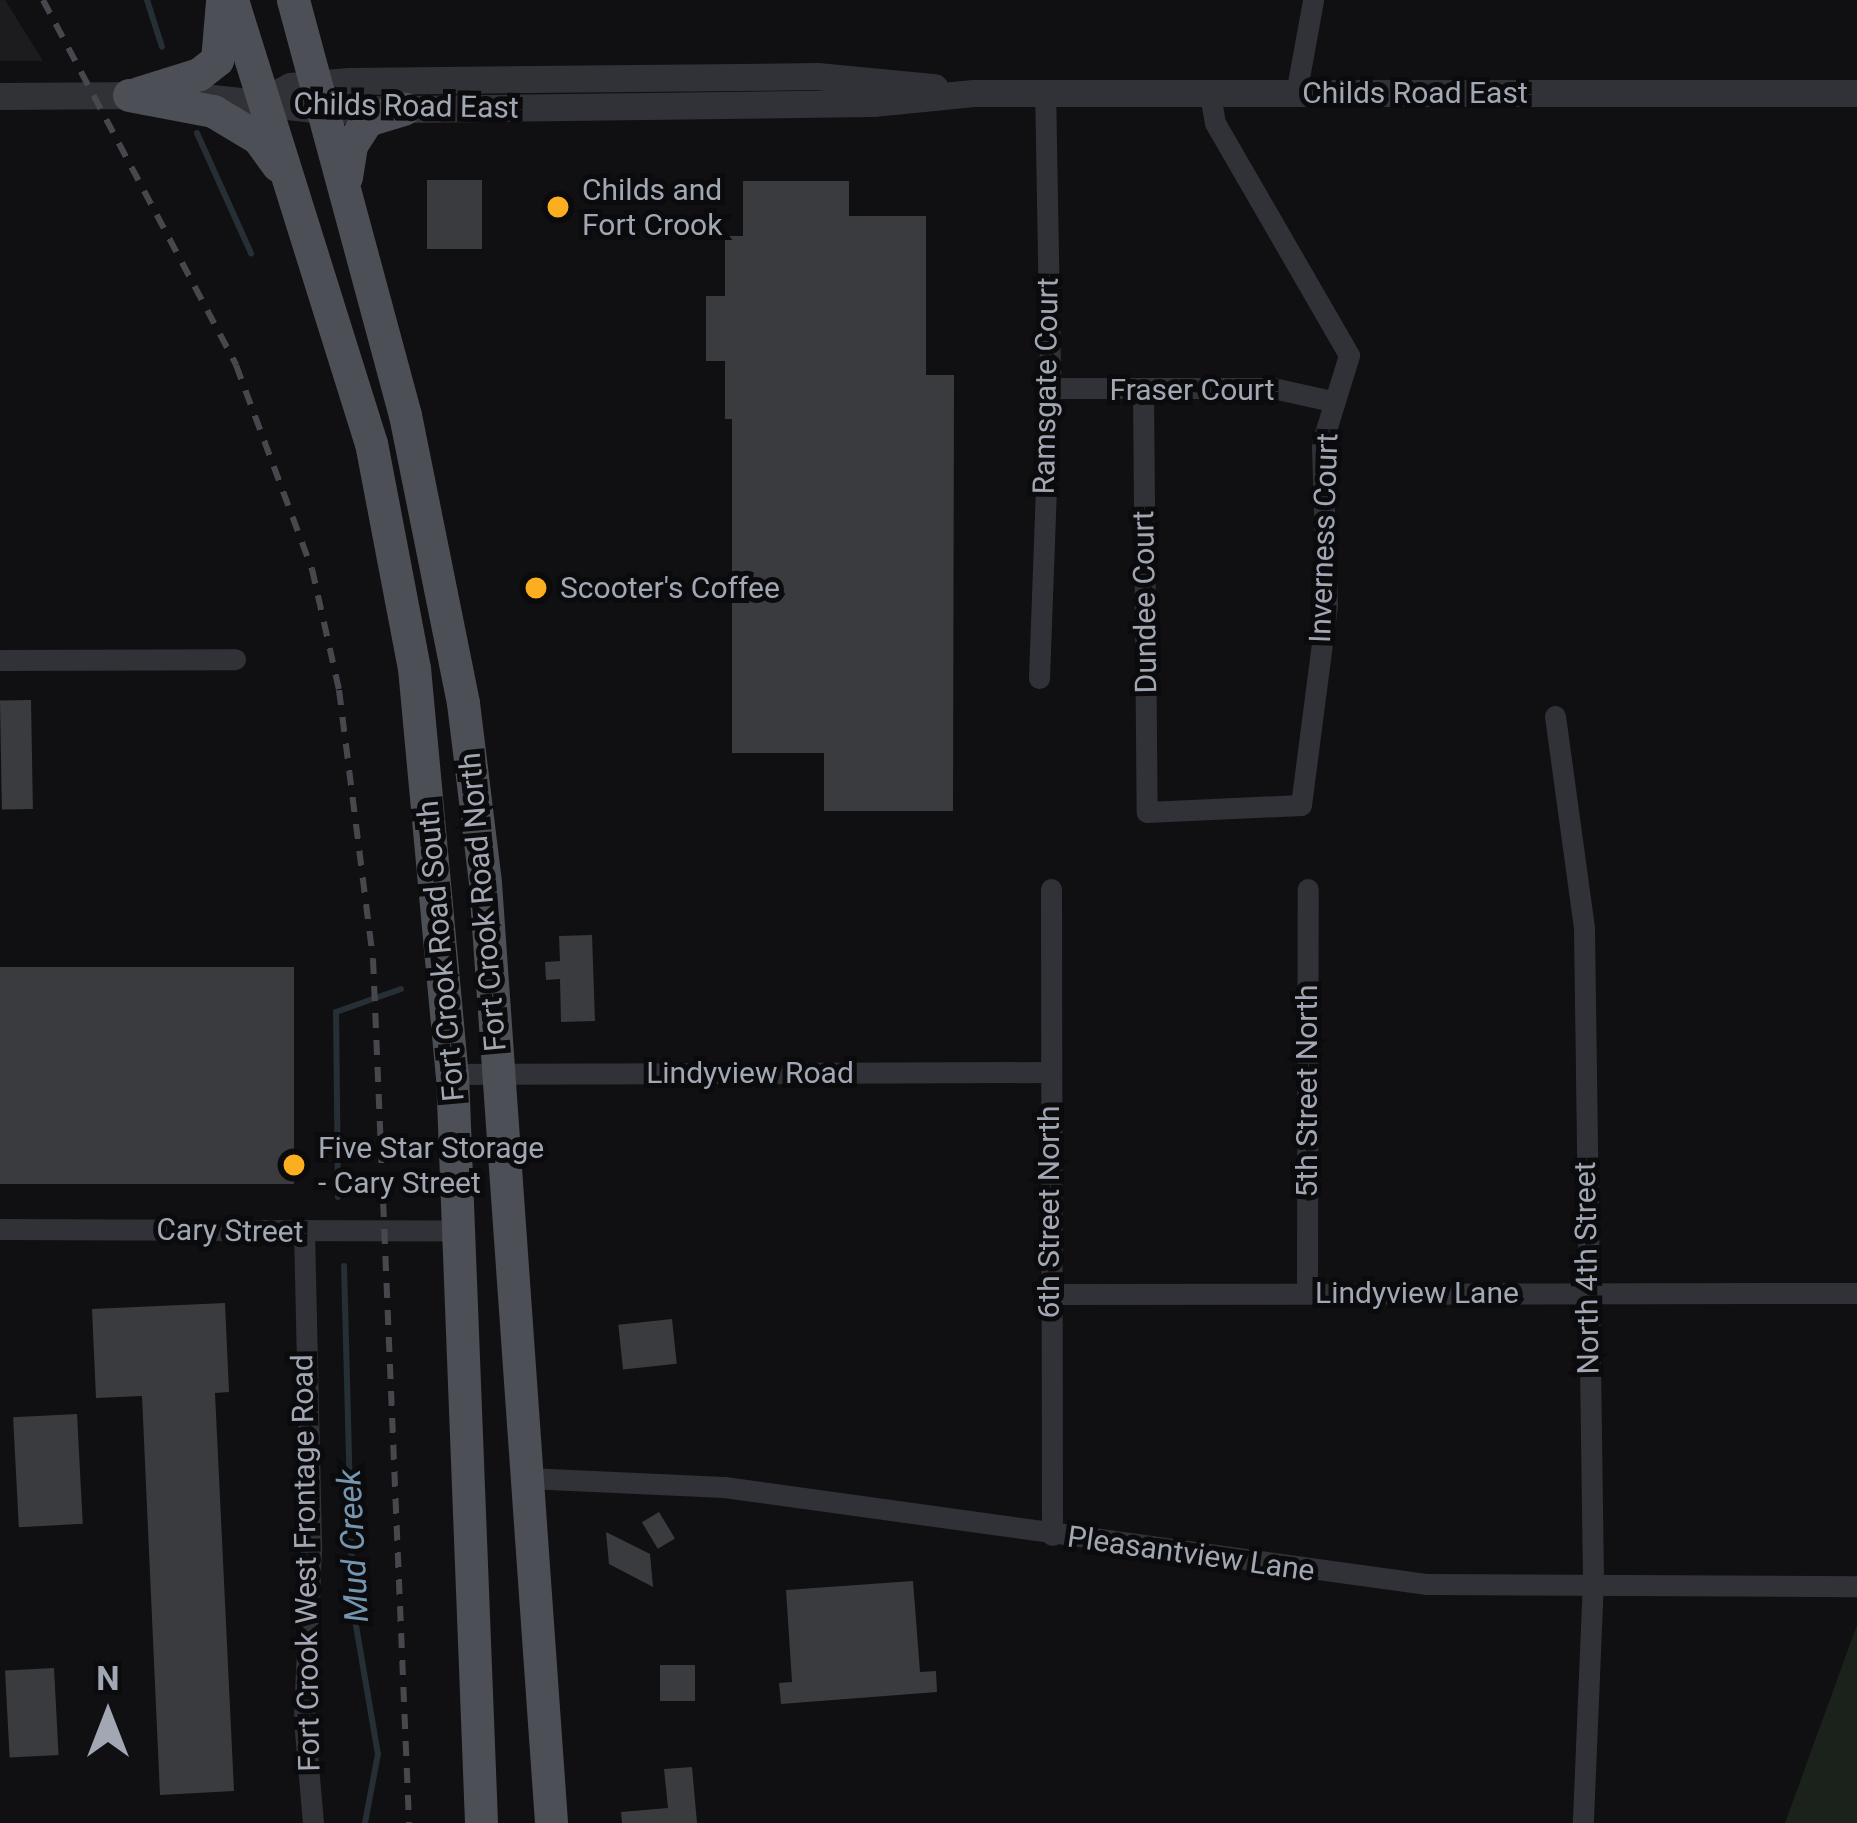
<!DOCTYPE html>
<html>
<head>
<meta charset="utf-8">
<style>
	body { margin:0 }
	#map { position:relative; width:1857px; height:1823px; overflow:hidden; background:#101012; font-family:Roboto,sans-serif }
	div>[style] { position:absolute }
	.built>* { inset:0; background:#1c1c1f }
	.green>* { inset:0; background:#1a221b }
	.stream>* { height:6px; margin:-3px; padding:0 3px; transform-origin:3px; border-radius:3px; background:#262f36 }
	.building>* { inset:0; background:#3a3b3f; transform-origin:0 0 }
	.minor>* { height:21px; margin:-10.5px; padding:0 10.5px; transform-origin:10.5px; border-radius:10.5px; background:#313237 }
	.tertiary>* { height:27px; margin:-13.5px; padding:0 13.5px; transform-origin:13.5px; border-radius:13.5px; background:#313237 }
	.primary>* { height:33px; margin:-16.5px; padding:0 16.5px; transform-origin:16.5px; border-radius:16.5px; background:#4d4f56 }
	.rail>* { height:6px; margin-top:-3px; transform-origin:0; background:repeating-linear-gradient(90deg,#46484e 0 15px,transparent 0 27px) }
	.dots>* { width:33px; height:33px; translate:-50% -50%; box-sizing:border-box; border:6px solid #0b0b0d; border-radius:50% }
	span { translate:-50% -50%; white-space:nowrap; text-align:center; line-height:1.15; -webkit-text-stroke:10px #0b0b0d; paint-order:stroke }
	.street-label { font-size:30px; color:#a1a7b3 }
	.poi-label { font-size:30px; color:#a1a7b3 }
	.left { translate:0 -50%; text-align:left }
	.water-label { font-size:33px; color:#7596b1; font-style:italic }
	.north { position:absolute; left:48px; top:1655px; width:120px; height:120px; -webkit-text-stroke:9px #0b0b0d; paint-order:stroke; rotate:0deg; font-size:33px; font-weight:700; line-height:48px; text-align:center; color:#a1a7b3 }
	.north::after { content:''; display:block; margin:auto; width:42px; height:54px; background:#a1a7b3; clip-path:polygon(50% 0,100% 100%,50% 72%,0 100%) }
</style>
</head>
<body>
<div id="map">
	<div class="built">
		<i style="clip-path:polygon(0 0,5px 0,43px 61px,0 61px)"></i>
	</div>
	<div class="green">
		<i style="clip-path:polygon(1857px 1625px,1857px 1823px,1785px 1823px)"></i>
	</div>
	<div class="stream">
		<i style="left:147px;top:0;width:49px;rotate:72.3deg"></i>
		<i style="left:197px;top:133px;width:132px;rotate:65.8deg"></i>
		<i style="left:338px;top:1197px;width:185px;rotate:-90.6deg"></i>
		<i style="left:336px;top:1012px;width:69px;rotate:-19.5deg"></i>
		<i style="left:344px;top:1266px;width:342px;rotate:88.5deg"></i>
		<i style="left:353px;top:1608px;width:148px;rotate:80.3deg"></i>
		<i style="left:378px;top:1754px;width:70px;rotate:100.7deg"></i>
	</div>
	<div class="building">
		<i style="left:427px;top:180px;width:55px;height:69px"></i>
		<i style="clip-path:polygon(743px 181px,849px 181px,849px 216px,926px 216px,926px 375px,954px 375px,953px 811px,824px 811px,824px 753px,732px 753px,732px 419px,725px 419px,725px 361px,706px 361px,706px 296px,725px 296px,725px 236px,743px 236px)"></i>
		<i style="left:31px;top:700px;width:109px;height:31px;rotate:89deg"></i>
		<i style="clip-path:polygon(592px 935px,595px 1021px,561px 1022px,560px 979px,546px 980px,545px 962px,560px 961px,559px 936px)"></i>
		<i style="left:294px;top:967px;width:217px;height:294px;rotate:90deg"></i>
		<i style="clip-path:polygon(225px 1303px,229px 1392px,215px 1393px,234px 1791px,160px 1795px,142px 1396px,96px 1398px,92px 1309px)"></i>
		<i style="left:672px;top:1319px;width:45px;height:54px;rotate:84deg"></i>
		<i style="left:77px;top:1414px;width:110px;height:64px;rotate:87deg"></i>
		<i style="left:659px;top:1512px;width:31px;height:20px;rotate:59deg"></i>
		<i style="clip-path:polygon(606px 1532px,650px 1554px,653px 1587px,609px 1564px)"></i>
		<i style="clip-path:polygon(913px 1581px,920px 1672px,936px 1671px,937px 1692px,781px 1704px,779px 1683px,792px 1682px,786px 1590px)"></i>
		<i style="left:660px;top:1665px;width:35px;height:36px"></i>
		<i style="left:54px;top:1668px;width:87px;height:49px;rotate:87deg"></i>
		<i style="clip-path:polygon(692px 1767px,697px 1823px,622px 1823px,621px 1812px,668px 1808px,664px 1769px)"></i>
	</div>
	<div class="minor">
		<i style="left:1296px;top:94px;width:96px;rotate:-79.7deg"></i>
		<i style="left:1050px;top:388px;width:223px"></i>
		<i style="left:1273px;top:388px;width:60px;rotate:12.4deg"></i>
		<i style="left:1143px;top:391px;width:421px;rotate:89.5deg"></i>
		<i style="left:1147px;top:812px;width:154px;rotate:-2.6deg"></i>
		<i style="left:1301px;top:805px;width:201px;rotate:-82.6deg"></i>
		<i style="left:1327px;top:606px;width:163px;rotate:-91.8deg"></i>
		<i style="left:1322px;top:443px;width:92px;rotate:-72.9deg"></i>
		<i style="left:1349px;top:355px;width:268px;rotate:-120deg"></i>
		<i style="left:1215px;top:123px;width:29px;rotate:-100deg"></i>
		<i style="left:0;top:660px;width:235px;rotate:-0.2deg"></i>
		<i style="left:1039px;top:678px;width:307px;rotate:-87.9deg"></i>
		<i style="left:1050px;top:371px;width:278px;rotate:-91deg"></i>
		<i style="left:1555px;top:716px;width:214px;rotate:82.2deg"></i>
		<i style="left:1584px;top:928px;width:652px;rotate:89.21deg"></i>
		<i style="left:1593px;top:1580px;width:243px;rotate:92.4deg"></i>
		<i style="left:1051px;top:889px;width:646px;rotate:89.91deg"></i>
		<i style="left:452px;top:1074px;width:597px;rotate:-0.19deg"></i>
		<i style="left:0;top:1229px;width:460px;rotate:0.2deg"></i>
		<i style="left:304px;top:1231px;width:320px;rotate:88.7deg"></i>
		<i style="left:311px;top:1551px;width:169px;rotate:92.4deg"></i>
		<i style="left:304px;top:1720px;width:103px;rotate:85deg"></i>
		<i style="left:1307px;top:1293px;width:404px;rotate:-89.9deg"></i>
		<i style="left:1049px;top:1294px;width:808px;rotate:-0.07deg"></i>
		<i style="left:527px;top:1478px;width:197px;rotate:2.6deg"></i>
		<i style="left:724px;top:1487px;width:710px;rotate:7.86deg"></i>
		<i style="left:1427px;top:1584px;width:430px;rotate:0.3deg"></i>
	</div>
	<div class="tertiary">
		<i style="left:184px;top:95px;width:141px;rotate:6.1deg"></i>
		<i style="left:324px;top:110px;width:549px;rotate:-0.73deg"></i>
		<i style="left:873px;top:103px;width:101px;rotate:-5.7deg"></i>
		<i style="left:974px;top:93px;width:883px"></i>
		<i style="left:0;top:96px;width:146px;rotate:-0.4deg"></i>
		<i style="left:265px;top:99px;width:28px;rotate:-27deg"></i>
		<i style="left:290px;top:86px;width:59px;rotate:-4.8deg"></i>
		<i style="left:349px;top:81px;width:468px;rotate:-0.6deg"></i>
		<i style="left:817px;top:76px;width:118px;rotate:5.4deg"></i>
	</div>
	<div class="primary">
		<i style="left:232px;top:0;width:464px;rotate:72.6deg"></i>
		<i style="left:371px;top:443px;width:229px;rotate:79.2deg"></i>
		<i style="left:414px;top:668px;width:408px;rotate:84.7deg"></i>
		<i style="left:452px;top:1074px;width:750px;rotate:87.78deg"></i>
		<i style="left:293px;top:0;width:430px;rotate:74.9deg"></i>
		<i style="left:405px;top:415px;width:294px;rotate:78.6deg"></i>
		<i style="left:463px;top:703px;width:181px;rotate:83deg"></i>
		<i style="left:485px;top:883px;width:942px;rotate:85.98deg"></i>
		<i style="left:138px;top:93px;width:64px;rotate:-17.3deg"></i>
		<i style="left:199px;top:74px;width:23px;rotate:-38deg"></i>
		<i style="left:217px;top:60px;width:58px;rotate:-85.1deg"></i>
		<i style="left:129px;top:95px;width:86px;rotate:10.8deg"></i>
		<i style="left:213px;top:111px;width:52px;rotate:31deg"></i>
		<i style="left:258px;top:138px;width:34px;rotate:54deg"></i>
		<i style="left:346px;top:177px;width:32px;rotate:-81deg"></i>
		<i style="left:351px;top:145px;width:30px;rotate:-57deg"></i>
		<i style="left:367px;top:120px;width:39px;rotate:-17deg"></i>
	</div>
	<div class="rail">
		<i style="left:43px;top:0;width:413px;rotate:62.1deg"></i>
		<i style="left:236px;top:365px;width:218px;rotate:69.6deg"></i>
		<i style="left:312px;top:569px;width:124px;rotate:77.4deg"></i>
		<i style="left:339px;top:690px;width:271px;rotate:82.8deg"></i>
		<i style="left:373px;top:959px;width:865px;rotate:87.61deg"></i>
	</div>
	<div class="dots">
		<i style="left:558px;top:207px;background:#faae20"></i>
		<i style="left:536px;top:588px;background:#faae20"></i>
		<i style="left:294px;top:1165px;background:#faae20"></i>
	</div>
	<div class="street-label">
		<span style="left:1415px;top:93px">Childs Road East</span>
		<span style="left:406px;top:106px;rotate:1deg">Childs Road East</span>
		<span style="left:1046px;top:386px;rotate:-89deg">Ramsgate Court</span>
		<span style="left:1192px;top:390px">Fraser Court</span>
		<span style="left:1324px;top:538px;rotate:-88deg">Inverness Court</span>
		<span style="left:1145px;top:602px;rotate:-91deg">Dundee Court</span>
		<span style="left:483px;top:902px;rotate:-95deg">Fort Crook Road North</span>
		<span style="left:441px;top:951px;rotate:-95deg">Fort Crook Road South</span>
		<span style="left:750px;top:1073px">Lindyview Road</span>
		<span style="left:1307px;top:1091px;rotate:-90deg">5th Street North</span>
		<span style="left:1049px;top:1212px;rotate:-90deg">6th Street North</span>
		<span style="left:230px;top:1231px;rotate:1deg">Cary Street</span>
		<span style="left:1587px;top:1268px;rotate:-91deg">North 4th Street</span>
		<span style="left:1417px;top:1293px">Lindyview Lane</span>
		<span style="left:1191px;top:1554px;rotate:8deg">Pleasantview Lane</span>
		<span style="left:306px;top:1563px;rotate:-91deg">Fort Crook West Frontage Road</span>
	</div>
	<div class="poi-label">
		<span class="left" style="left:582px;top:207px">Childs and<br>Fort Crook</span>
		<span class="left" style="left:560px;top:588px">Scooter's Coffee</span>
		<span class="left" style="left:318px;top:1165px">Five Star Storage<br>- Cary Street</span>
	</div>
	<div class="water-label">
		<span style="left:353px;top:1546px;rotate:-93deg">Mud Creek</span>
	</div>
	<div class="north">N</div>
</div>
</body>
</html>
